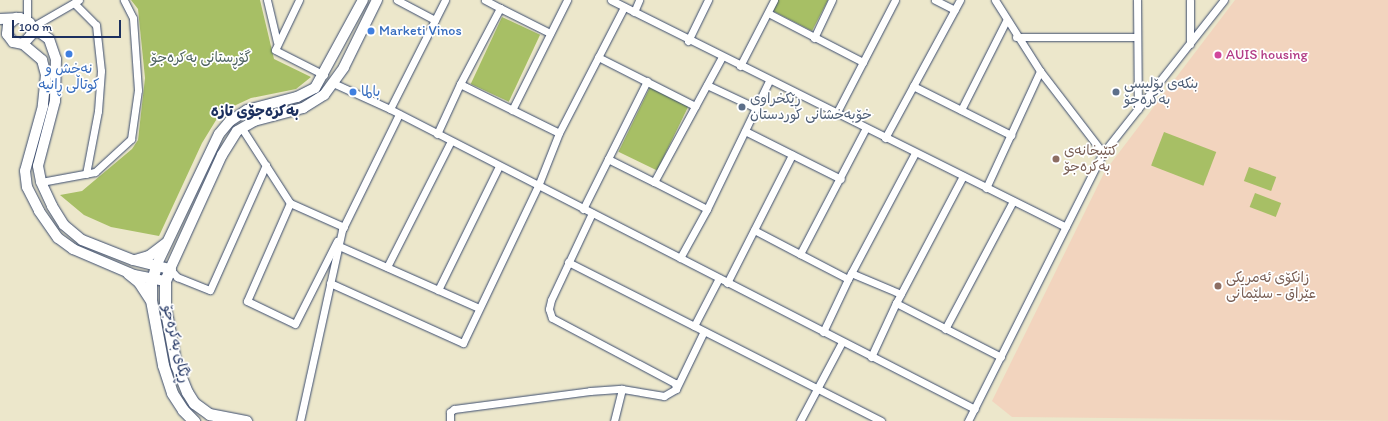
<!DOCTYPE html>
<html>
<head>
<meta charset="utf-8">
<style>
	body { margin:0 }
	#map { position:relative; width:1388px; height:421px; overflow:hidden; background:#ece7cb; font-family:Itim,"Playpen Sans Arabic",sans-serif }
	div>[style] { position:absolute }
	.built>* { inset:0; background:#f2d4be }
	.green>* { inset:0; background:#a7bf65; transform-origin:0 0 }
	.roads { filter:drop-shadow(0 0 1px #3a4b6e) drop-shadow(0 0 1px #3a4b6e) }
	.street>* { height:7px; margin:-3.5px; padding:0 3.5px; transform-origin:3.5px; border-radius:3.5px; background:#fff }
	.secondary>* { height:10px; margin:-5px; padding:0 5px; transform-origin:5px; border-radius:5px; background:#fff }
	.primary>* { height:11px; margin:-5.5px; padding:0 5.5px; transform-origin:5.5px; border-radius:5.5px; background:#fff }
	.dots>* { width:11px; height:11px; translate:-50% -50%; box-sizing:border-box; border:2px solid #fff; border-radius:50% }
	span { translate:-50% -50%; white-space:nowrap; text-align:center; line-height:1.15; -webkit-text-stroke:3.5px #fff; paint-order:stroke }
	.shop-label { font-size:14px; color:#366cbe }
	.left { translate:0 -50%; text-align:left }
	.hotel-label { font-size:14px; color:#b23c85 }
	.park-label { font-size:14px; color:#4c6160 }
	.service-label { font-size:14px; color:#4e5e75 }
	.education-label { font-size:14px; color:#785e54 }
	.street-label { font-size:14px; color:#1b2f5e }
	.neighbourhood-label { font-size:15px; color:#1b2f5e; font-weight:700 }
	.scale { position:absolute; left:12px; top:20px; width:109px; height:18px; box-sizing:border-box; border:2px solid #1b2f5e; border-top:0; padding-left:5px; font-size:12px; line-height:14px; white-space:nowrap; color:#1b2f5e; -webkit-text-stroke:3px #fff; paint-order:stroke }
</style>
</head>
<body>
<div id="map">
	<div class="built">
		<i style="clip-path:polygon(1235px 0,1388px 0,1388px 421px,1012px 417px,992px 401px,1105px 171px)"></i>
	</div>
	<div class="green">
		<i style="clip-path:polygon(131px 0,260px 0,274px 59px,311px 77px,296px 89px,251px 98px,221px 112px,202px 143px,159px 236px,111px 227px,84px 215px,60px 195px,82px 191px,132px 149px,138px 140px,145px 78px,138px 9px)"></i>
		<i style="clip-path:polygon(778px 0,828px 0,812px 31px,773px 11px)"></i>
		<i style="left:502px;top:17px;width:42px;height:74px;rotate:25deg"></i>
		<i style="left:650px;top:87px;width:43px;height:72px;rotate:26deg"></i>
		<i style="left:1164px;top:132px;width:56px;height:36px;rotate:21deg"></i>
		<i style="left:1249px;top:167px;width:29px;height:15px;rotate:20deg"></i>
		<i style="left:1255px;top:193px;width:28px;height:15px;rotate:21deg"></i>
	</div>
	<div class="roads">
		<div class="street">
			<i style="left:27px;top:0;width:20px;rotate:90deg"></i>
			<i style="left:267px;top:0;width:43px;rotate:76.6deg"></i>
			<i style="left:299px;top:0;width:55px;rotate:115.6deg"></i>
			<i style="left:275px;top:50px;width:55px;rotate:27deg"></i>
			<i style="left:397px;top:0;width:43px;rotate:27.8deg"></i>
			<i style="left:611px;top:0;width:508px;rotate:26.51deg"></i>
			<i style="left:935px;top:0;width:22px;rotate:27deg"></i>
			<i style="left:995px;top:0;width:84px;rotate:57.6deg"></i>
			<i style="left:1040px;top:71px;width:103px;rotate:52.5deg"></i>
			<i style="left:1137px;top:0;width:109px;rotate:89.5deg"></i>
			<i style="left:74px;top:3px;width:31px;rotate:45deg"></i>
			<i style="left:96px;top:25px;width:46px;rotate:83.8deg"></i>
			<i style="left:101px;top:71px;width:40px;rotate:94.3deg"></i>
			<i style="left:98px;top:111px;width:64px;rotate:100.8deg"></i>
			<i style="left:500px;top:8px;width:56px;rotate:26.6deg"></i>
			<i style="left:634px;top:12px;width:13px;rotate:-67deg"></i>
			<i style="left:768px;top:13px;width:107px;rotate:27.3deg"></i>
			<i style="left:32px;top:27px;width:54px;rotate:-29.9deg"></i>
			<i style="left:1016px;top:37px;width:121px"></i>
			<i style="left:814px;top:38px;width:42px;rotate:-64.7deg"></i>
			<i style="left:688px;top:41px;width:46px;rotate:-64deg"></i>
			<i style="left:1190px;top:44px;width:44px;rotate:-90deg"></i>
			<i style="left:598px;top:57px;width:109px;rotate:26.8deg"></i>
			<i style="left:740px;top:66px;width:74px;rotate:-62.7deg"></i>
			<i style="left:647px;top:81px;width:87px;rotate:116.6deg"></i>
			<i style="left:608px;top:159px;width:51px;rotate:26.6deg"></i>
			<i style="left:333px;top:83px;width:63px;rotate:24.5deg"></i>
			<i style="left:390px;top:109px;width:657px;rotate:27.15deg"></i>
			<i style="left:460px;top:84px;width:86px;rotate:-62.2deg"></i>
			<i style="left:500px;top:8px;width:17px;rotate:-152deg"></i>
			<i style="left:707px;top:85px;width:54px;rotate:25.1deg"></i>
			<i style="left:913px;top:86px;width:110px;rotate:26.6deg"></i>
			<i style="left:390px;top:109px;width:122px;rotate:-63.2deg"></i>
			<i style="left:512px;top:110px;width:123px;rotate:-63.4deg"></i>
			<i style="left:961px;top:110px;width:100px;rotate:-63.2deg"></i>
			<i style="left:836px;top:114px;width:128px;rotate:-62.6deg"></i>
			<i style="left:241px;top:127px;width:90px;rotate:57.2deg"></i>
			<i style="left:290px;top:203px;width:59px;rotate:24deg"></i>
			<i style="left:745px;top:131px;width:107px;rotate:26.6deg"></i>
			<i style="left:437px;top:134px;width:55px;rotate:-65.3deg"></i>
			<i style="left:460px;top:84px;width:110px;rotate:26.3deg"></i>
			<i style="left:559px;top:133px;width:142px;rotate:-62.7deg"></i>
			<i style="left:885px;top:138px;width:157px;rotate:-61.5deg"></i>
			<i style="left:963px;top:176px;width:144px;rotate:117.8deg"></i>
			<i style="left:896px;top:303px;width:118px;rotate:27.2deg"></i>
			<i style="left:41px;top:182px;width:55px;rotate:-10.5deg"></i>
			<i style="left:95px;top:172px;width:49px;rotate:-42.5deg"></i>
			<i style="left:131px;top:139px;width:49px;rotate:-81.9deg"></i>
			<i style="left:138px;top:90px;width:72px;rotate:-94deg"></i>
			<i style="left:133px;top:18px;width:20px;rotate:-117deg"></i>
			<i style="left:986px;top:188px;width:129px;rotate:-65.2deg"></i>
			<i style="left:290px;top:203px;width:107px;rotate:113.7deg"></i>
			<i style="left:247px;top:301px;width:53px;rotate:25.6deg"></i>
			<i style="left:295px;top:324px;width:93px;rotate:-63.2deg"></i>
			<i style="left:583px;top:209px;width:56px;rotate:-63.4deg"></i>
			<i style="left:707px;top:209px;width:142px;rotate:-64.2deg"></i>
			<i style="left:592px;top:213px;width:96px;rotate:115.2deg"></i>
			<i style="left:551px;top:300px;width:9px;rotate:103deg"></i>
			<i style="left:549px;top:309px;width:9px;rotate:72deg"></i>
			<i style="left:552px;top:318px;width:139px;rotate:27.9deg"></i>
			<i style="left:675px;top:383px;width:6px;rotate:81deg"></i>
			<i style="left:676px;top:389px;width:14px;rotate:150deg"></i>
			<i style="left:664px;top:396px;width:43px;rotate:-170.5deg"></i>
			<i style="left:622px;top:389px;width:33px;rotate:104deg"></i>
			<i style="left:754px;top:230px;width:52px;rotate:27.6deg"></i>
			<i style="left:339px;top:246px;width:153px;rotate:23.9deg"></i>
			<i style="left:680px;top:258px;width:56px;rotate:-61.1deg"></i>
			<i style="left:707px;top:209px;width:59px;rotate:-153deg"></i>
			<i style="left:654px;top:182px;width:142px;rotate:-61.5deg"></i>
			<i style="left:568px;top:262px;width:351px;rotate:26.9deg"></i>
			<i style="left:387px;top:267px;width:141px;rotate:-63.1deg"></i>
			<i style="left:170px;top:269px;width:11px;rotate:49deg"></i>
			<i style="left:177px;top:277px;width:35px;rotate:22deg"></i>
			<i style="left:210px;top:290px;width:137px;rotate:-65.9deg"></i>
			<i style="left:851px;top:273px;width:54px;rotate:22.8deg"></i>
			<i style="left:848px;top:279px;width:143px;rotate:-62deg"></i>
			<i style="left:330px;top:283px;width:146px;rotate:24.3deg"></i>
			<i style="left:463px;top:343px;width:174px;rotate:-64.5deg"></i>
			<i style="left:538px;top:186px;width:57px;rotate:-68.4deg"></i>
			<i style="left:727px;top:283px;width:144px;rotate:-63.1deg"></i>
			<i style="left:438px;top:290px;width:138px;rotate:-63.8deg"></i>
			<i style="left:694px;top:326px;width:54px;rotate:-62.5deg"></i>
			<i style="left:945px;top:329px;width:145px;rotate:-62deg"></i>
			<i style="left:823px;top:332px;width:59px;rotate:-64.7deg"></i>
			<i style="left:848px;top:279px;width:54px;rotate:-152.5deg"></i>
			<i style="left:800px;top:254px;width:142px;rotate:-62.4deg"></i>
			<i style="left:871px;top:357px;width:60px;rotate:-65.2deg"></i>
			<i style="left:676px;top:389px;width:64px;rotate:-64.2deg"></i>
			<i style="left:300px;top:421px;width:196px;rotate:-77.6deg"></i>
			<i style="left:342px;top:230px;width:129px;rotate:-63.8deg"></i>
			<i style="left:450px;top:421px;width:9px;rotate:-90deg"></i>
			<i style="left:450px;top:412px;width:5px;rotate:-37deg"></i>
			<i style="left:454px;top:409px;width:137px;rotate:-7.5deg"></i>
			<i style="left:590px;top:391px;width:32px;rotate:-4deg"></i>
			<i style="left:800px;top:421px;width:89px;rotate:-62deg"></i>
			<i style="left:968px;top:421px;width:300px;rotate:-63.3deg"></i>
			<i style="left:1103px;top:153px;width:195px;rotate:-51.7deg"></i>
		</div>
		<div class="secondary">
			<i style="left:0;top:19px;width:20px;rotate:-3deg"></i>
			<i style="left:20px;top:18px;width:11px;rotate:27deg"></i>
			<i style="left:30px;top:23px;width:11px;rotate:80deg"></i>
			<i style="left:32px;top:34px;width:13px;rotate:132deg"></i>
			<i style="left:23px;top:44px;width:10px;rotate:-169deg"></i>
			<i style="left:13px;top:42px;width:10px;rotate:-127deg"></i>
			<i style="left:7px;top:34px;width:9px;rotate:-84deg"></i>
			<i style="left:8px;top:25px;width:11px;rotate:-41deg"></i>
			<i style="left:32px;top:27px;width:21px;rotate:35deg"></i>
			<i style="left:49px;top:39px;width:21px;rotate:71deg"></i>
			<i style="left:56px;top:59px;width:42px;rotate:91.4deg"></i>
			<i style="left:55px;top:101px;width:67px;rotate:104.7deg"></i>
			<i style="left:38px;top:166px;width:16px;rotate:79deg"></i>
			<i style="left:41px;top:182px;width:26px;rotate:65deg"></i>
			<i style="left:52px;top:206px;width:22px;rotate:58deg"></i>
			<i style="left:64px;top:225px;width:23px;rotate:40deg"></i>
			<i style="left:82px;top:240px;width:55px;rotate:21.4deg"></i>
			<i style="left:133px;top:260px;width:38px;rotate:14deg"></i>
			<i style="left:170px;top:269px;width:125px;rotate:-65.5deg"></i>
			<i style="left:222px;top:155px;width:28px;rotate:-58deg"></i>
			<i style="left:237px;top:131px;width:20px;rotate:-30deg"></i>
			<i style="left:254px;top:121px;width:51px;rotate:-14.9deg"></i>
			<i style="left:303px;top:108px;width:25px;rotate:-32deg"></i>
			<i style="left:324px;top:95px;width:34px;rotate:-54deg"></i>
			<i style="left:344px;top:67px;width:75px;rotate:-63.8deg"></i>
			<i style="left:23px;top:44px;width:25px;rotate:40deg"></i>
			<i style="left:42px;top:60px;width:16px;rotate:75deg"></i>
			<i style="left:46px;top:75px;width:31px;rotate:96deg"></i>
			<i style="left:43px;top:106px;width:67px;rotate:105.5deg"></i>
			<i style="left:25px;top:171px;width:16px;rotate:83deg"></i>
			<i style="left:27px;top:187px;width:27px;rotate:63deg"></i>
			<i style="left:39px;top:211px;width:33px;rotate:55deg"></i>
			<i style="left:58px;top:238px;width:19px;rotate:36deg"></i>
			<i style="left:73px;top:249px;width:66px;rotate:23.1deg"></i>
			<i style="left:134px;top:275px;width:32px;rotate:11deg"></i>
			<i style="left:135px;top:260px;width:15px;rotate:-16deg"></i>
			<i style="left:149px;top:256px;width:21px;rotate:-37deg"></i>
			<i style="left:156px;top:266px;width:146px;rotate:-64.5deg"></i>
			<i style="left:219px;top:134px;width:17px;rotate:-50deg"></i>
			<i style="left:230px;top:121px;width:20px;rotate:-33deg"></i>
			<i style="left:247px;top:110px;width:52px;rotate:-14.6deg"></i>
			<i style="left:297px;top:97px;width:20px;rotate:-27deg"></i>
			<i style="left:315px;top:88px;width:100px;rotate:-61.4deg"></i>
		</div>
		<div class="primary">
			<i style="left:156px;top:266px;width:18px;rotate:106deg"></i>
			<i style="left:151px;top:283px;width:17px;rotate:90deg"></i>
			<i style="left:151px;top:300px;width:66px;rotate:79.5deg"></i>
			<i style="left:163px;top:365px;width:29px;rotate:72deg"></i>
			<i style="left:172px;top:393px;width:20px;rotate:57deg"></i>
			<i style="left:183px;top:410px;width:16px;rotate:45deg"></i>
			<i style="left:170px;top:269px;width:13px;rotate:113deg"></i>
			<i style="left:165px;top:281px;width:26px;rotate:90deg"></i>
			<i style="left:165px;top:307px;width:59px;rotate:79.3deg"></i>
			<i style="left:176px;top:365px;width:29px;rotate:68deg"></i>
			<i style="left:187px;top:392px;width:13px;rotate:58deg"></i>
			<i style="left:194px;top:403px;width:19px;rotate:36deg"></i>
			<i style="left:209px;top:414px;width:38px;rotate:11deg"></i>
			<i style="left:128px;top:273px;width:14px;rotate:39deg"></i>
			<i style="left:139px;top:282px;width:20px;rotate:57deg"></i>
		</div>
	</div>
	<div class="dots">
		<i style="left:371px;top:31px;background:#3f7fe0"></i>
		<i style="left:69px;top:54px;background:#3f7fe0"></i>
		<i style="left:1218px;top:55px;background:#d1479c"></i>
		<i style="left:353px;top:92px;background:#3f7fe0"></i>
		<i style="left:1116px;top:92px;background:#5c6f8a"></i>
		<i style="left:742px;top:107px;background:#5c6f8a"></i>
		<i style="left:1056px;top:159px;background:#8d6e63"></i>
		<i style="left:1218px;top:286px;background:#8d6e63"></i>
	</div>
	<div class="shop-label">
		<span class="left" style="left:379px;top:31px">Marketi Vinos</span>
		<span style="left:69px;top:77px">نەخش و<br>کوتاڵی ڕانیە</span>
		<span class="left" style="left:361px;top:92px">بالما</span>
	</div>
	<div class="hotel-label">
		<span class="left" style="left:1226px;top:55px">AUIS housing</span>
	</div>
	<div class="park-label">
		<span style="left:201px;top:58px">گۆڕستانی بەکرەجۆ</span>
	</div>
	<div class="service-label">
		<span class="left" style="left:1124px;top:92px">بنکەی پۆلیسی<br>بەکرەجۆ</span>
		<span class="left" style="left:750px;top:107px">ڕێکخراوی<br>خۆبەخشانی کوردستان</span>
	</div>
	<div class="education-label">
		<span class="left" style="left:1064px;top:159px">کتێبخانەی<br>بەکرەجۆ</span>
		<span class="left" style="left:1226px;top:286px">زانکۆی ئەمریکی<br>عێراق - سلێمانی</span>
	</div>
	<div class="street-label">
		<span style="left:176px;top:344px;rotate:77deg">ڕێگای بەکرەجۆ</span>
	</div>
	<div class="neighbourhood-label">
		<span style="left:255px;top:112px">بەکرەجۆی تازە</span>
	</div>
	<div class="scale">100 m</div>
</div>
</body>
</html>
